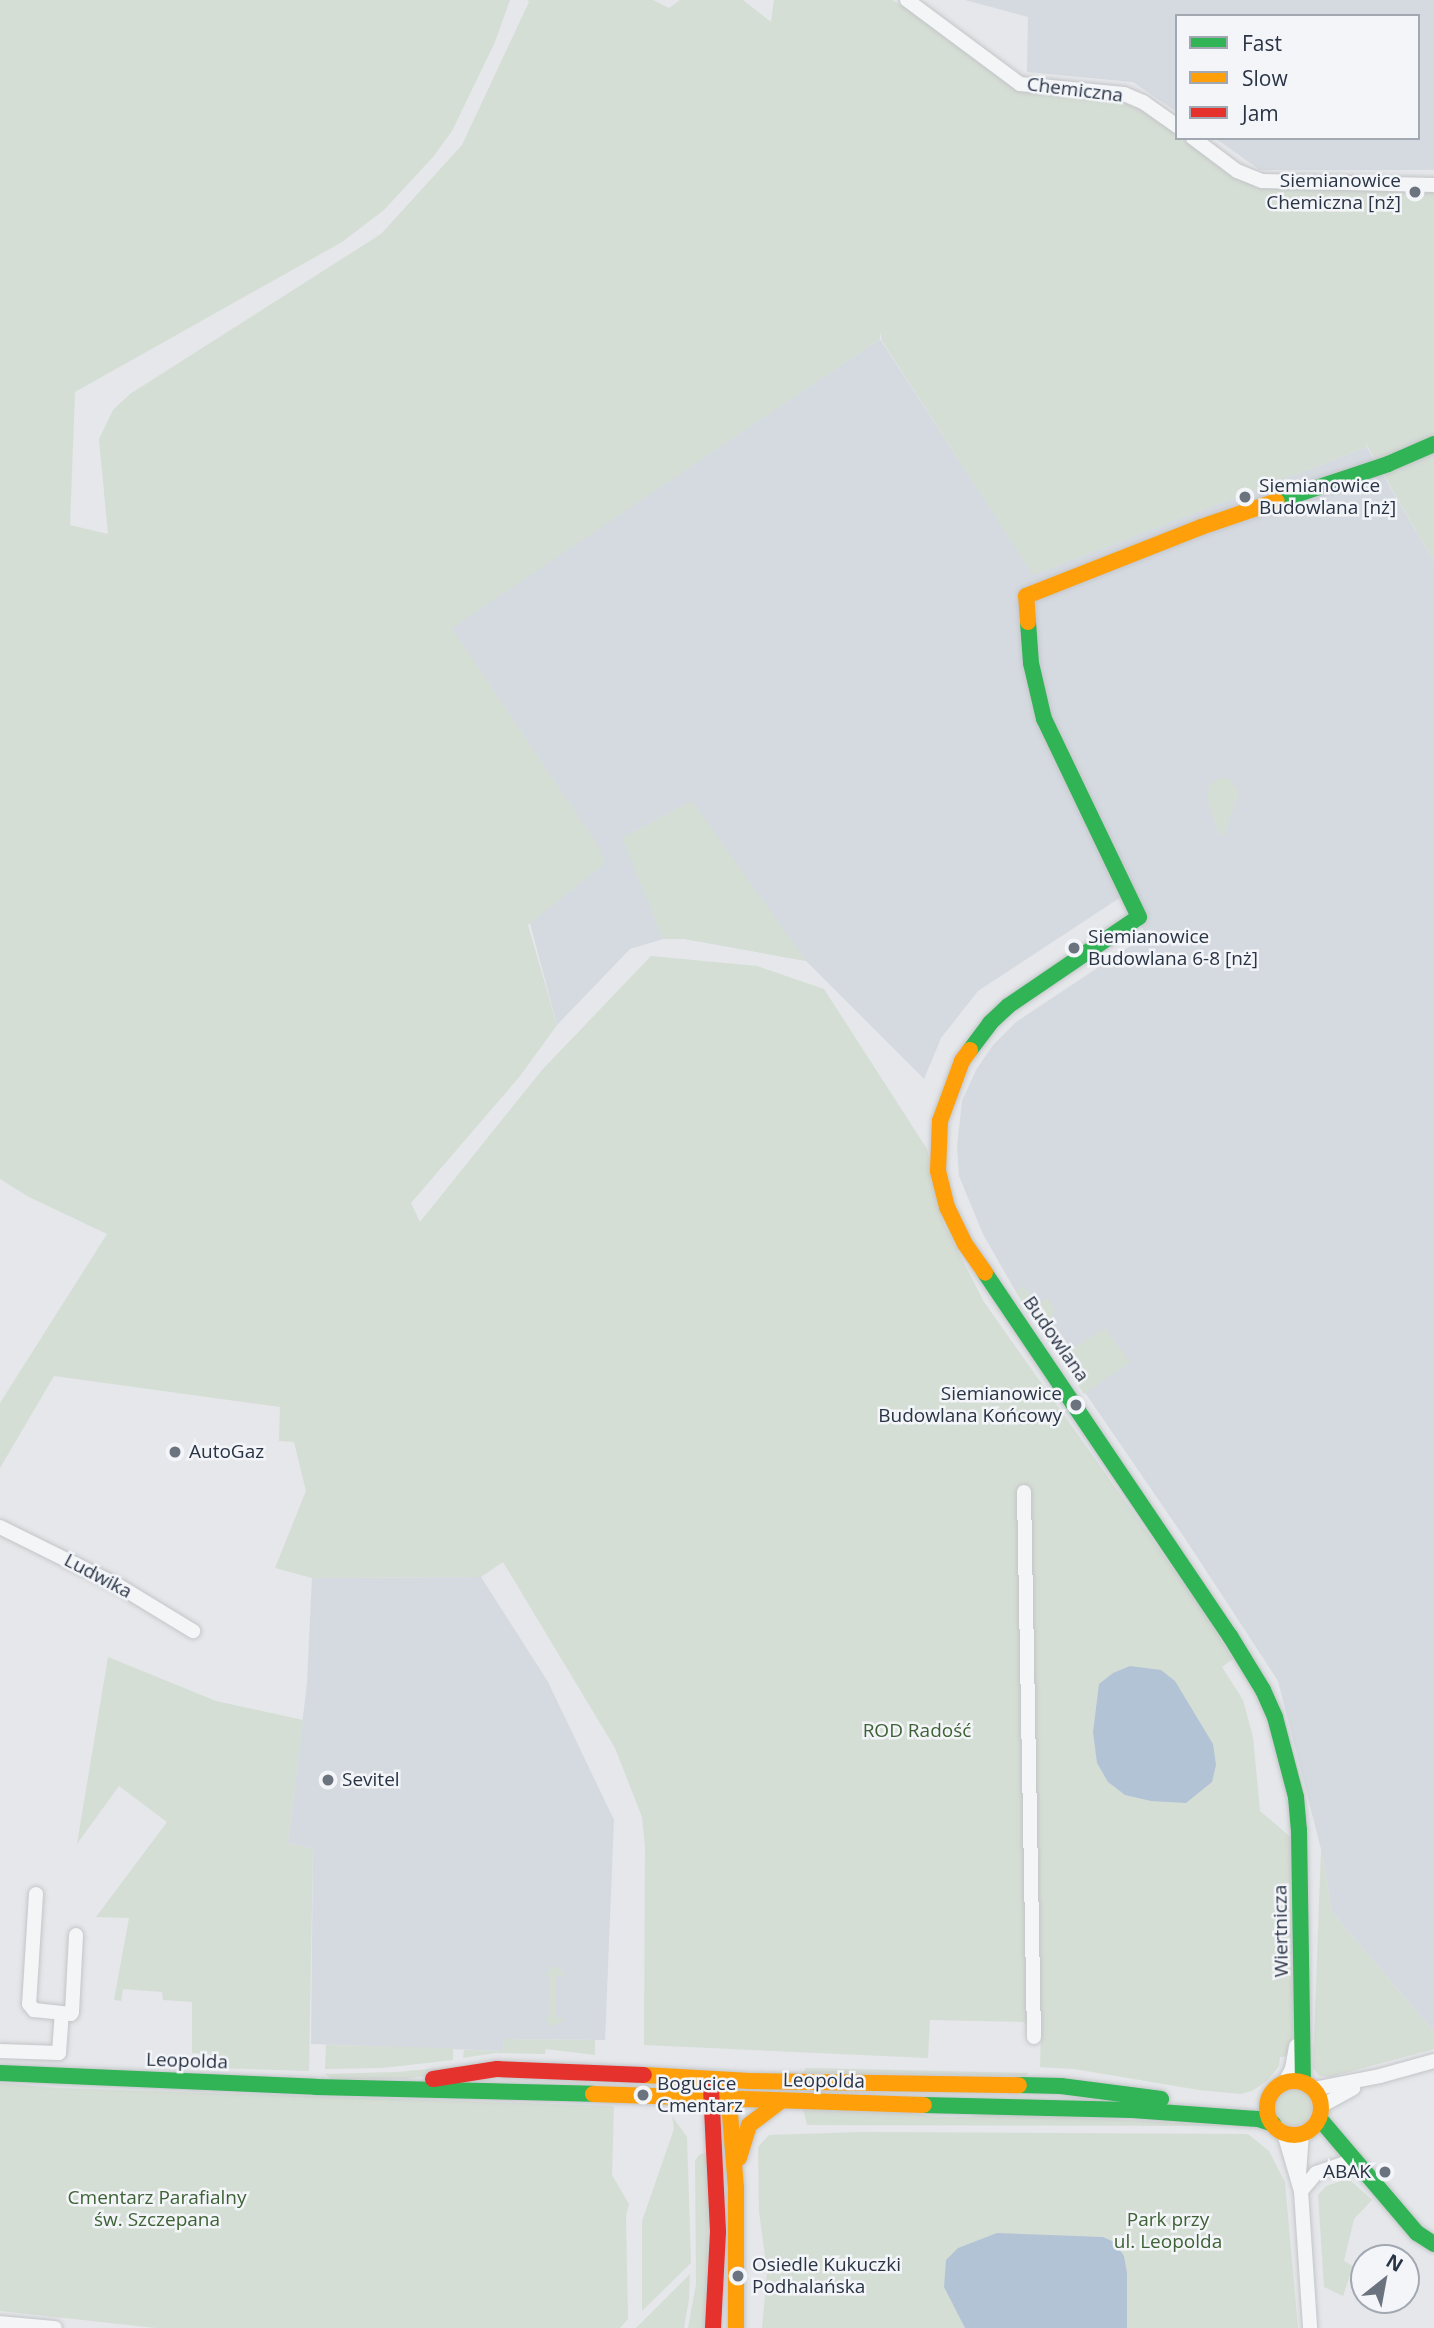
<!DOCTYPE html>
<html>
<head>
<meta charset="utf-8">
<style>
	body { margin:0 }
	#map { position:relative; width:1434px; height:2328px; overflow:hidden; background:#e5e7ea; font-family:"Open Sans",sans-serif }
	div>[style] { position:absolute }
	.built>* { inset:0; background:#d5dae0 }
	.green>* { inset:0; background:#d5ded5 }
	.round { border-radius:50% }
	.water>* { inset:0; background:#b2c3d6 }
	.roads { filter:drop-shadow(0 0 2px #c3c5c8) drop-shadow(0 0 2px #c3c5c8) }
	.street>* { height:14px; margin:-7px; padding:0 7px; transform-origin:7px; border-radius:7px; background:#f4f5f7 }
	.fast>* { height:16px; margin:-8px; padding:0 8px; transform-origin:8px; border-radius:8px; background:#30b455 }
	.slow>* { height:16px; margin:-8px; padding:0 8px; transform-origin:8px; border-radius:8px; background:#ff9f0a }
	.slow>.ring { margin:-8px; padding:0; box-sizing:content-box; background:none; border:16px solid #ff9f0a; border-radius:50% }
	.jam>* { height:16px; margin:-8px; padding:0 8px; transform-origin:8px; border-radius:8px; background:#e5322d }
	.dots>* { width:19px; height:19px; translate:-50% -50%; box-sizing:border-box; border:4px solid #f3f5f9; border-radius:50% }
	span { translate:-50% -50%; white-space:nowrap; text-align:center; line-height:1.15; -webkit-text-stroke:5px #f3f5f9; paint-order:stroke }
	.street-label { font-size:19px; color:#293445 }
	.poi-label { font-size:19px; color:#293445 }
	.right { translate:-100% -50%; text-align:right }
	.left { translate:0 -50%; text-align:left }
	.park-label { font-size:19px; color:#3e6235 }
	.legend { position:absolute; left:1175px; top:14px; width:245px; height:126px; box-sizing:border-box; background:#f3f5f9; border:2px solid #a2a8b1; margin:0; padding:9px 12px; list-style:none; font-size:21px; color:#293445 }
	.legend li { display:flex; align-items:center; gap:14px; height:35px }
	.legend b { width:35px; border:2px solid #a2a8b1 }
	.north { position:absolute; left:1350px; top:2244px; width:70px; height:70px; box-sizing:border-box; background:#f3f5f9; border:2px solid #a2a8b1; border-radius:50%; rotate:31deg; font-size:19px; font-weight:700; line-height:28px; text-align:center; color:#293445 }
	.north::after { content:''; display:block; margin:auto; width:24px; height:32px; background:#6b737f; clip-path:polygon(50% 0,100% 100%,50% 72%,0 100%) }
</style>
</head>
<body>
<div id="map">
	<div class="built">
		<i style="clip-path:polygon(965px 0,1434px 0,1434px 170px,1260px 170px,1215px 138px,1418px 138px,1418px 16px,1177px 16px,1177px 112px,1133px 82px,1027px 72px,1028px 17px)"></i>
		<i style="clip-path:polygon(880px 339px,1033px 574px,1367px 447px,1434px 562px,1434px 2032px,1332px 1912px,1321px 1849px,1278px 1681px,1184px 1537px,1016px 1292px,983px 1234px,959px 1176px,957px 1146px,962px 1101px,976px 1070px,993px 1045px,1016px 1022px,1147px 935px,1121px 897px,978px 991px,941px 1038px,924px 1079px,806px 961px,685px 939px,663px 939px,630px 949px,557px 1025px,451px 627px)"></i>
		<i style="clip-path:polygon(481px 1577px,548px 1682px,614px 1820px,605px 2040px,504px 2039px,503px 2051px,311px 2044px,313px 1849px,288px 1843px,307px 1683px,312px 1578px)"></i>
	</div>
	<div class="green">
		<i style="clip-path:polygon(0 0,510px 0,495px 42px,452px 131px,433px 157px,384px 210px,342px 242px,75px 392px,70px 525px,108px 534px,99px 439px,113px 410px,130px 394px,381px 234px,462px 145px,529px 2px,527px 0,653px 0,669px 8px,680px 0,743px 0,771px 22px,774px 0,892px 0,926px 19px,1022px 90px,1116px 99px,1146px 112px,1177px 135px,1177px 138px,1182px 138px,1257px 188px,1434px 190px,1434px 562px,1365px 442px,1367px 447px,1033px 575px,882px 341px,880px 332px,880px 339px,452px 628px,601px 850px,604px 864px,528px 925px,557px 1025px,520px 1076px,411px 1203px,420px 1222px,542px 1070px,651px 956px,757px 966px,824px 989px,927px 1149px,943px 1222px,984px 1302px,1203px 1611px,1233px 1659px,1222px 1667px,1243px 1700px,1253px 1737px,1260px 1811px,1294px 1840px,1294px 2029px,1289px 2056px,1280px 2057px,1279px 2066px,1267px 2081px,1252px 2091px,1241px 2094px,1199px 2090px,1074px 2069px,1040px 2067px,1041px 2029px,1028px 2028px,1024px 2022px,930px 2020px,928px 2058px,644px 2045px,645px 1846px,642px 1817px,615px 1748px,503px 1562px,481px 1577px,312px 1578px,275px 1568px,306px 1491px,294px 1442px,279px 1441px,280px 1407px,54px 1376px,0 1468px,0 1403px,107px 1234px,29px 1197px,0 1179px)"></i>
		<i style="clip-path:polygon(1220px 778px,1229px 779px,1239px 791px,1224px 837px,1219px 834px,1207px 796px,1210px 784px)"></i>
		<i style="clip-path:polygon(692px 801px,806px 961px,685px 939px,663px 939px,622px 838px)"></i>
		<i style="clip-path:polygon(1020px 1287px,1028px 1290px,1038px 1304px,1048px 1298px,1055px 1308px,1051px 1323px,1070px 1350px,1105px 1328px,1130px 1362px,1084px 1394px,1016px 1292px)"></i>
		<i style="clip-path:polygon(108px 1657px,216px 1701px,303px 1720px,288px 1843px,313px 1849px,309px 2071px,215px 2068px,210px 2054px,192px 2053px,192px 2002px,163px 2000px,162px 1992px,123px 1989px,121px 2001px,114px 2000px,129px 1918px,96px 1917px,167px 1822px,119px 1786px,77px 1844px)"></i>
		<i style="clip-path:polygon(1321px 1849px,1332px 1912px,1434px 2032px,1434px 2049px,1330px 2077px,1319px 2076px,1313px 2068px)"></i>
		<i style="clip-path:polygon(551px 1966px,561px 1968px,564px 1976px,556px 1976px,555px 2017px,564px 2018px,563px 2021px,552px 2027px,544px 2017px,549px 2017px,550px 1976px,545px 1975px)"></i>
		<i style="clip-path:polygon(504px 2039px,595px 2040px,595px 2055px,546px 2049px,545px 2054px,495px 2053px,463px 2058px,464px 2050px,503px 2051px)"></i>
		<i style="clip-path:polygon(326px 2045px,453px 2048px,453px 2060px,382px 2068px,325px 2069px)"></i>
		<i style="clip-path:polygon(524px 2060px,407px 2079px,331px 2079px,325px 2074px,397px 2072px)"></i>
		<i style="clip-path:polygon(806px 2068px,1028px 2073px,1025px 2076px,803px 2073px)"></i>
		<i style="clip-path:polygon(0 2083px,58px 2088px,614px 2106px,612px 2175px,629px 2204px,626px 2216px,628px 2319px,620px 2328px,156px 2328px,0 2311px)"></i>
		<i class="round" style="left:1274px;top:2088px;width:38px;height:38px"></i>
		<i style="clip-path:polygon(803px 2109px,897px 2111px,937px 2117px,969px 2117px,994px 2113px,1238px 2126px,807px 2125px)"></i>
		<i style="clip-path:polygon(672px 2116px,687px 2137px,691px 2263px,642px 2311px,642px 2221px,674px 2129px)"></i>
		<i style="clip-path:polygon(861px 2132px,1248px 2134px,1269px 2151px,1285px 2182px,1298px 2328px,762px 2328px,767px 2271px,759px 2211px,758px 2147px,769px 2135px)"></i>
		<i style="clip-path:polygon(708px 2152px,707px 2328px,688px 2328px,696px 2284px,695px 2161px,699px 2155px)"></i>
		<i style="clip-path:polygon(1344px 2180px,1351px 2181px,1372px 2200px,1354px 2219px,1344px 2261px,1353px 2266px,1343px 2296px,1324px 2287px,1318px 2195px,1326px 2186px)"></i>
		<i style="clip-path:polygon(690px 2274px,689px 2299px,684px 2328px,636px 2328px)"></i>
	</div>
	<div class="water">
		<i style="clip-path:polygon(1130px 1666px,1161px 1670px,1175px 1681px,1213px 1744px,1216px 1765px,1212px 1782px,1186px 1803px,1151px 1801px,1125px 1795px,1108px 1782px,1097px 1763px,1093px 1732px,1099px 1684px,1113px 1673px)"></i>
		<i style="clip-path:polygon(997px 2233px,1103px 2237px,1114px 2242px,1124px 2256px,1127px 2273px,1127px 2328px,965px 2328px,944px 2287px,946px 2260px,958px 2248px)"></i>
	</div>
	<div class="roads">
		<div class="street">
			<i style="left:907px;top:0;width:141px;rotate:36.6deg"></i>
			<i style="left:1020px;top:84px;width:104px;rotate:5.5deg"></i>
			<i style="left:1124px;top:94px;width:21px;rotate:23deg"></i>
			<i style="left:1143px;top:102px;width:42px;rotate:35.2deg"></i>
			<i style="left:1193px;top:138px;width:55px;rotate:36.9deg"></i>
			<i style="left:1237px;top:171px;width:27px;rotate:22deg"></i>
			<i style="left:1262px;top:181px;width:172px;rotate:1.3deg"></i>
			<i style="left:1024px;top:1492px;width:545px;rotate:88.95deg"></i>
			<i style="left:0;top:1527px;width:133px;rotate:26.4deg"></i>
			<i style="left:119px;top:1586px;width:87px;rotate:31.3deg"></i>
			<i style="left:36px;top:1894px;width:110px;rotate:93.6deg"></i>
			<i style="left:29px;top:2004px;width:8px;rotate:50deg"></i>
			<i style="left:34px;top:2010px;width:37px;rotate:6deg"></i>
			<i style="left:71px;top:2014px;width:2px;rotate:-63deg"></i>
			<i style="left:72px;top:2012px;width:77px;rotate:-87deg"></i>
			<i style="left:0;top:2051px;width:59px;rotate:1.9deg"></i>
			<i style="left:59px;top:2053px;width:39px;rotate:-86deg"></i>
			<i style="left:1285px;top:2082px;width:15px;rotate:-62deg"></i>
			<i style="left:1292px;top:2069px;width:23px;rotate:-80deg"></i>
			<i style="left:1313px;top:2089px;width:68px;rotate:-11deg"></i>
			<i style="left:1380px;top:2076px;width:56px;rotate:-15.5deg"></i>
			<i style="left:1321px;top:2106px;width:37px;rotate:-29deg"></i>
			<i style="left:1284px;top:2133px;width:60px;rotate:73.7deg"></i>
			<i style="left:1301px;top:2191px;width:137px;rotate:86.2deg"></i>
			<i style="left:1299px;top:2174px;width:41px;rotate:-85.8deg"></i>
			<i style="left:1301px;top:2191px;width:23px;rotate:-50deg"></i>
			<i style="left:1316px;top:2173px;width:36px;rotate:-19deg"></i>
			<i style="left:0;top:2323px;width:55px;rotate:5.2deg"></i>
		</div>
		<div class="fast">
			<i style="left:1277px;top:501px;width:117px;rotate:-18.4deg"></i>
			<i style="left:1388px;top:464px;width:50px;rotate:-23.5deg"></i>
			<i style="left:970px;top:1050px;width:34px;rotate:-53deg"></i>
			<i style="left:990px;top:1023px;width:25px;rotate:-43deg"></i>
			<i style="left:1008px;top:1006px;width:158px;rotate:-34.2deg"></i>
			<i style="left:1139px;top:917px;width:220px;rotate:-115.6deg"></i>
			<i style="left:1044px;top:719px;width:57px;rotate:-103.1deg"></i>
			<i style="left:1031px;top:663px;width:41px;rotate:-94.2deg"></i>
			<i style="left:985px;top:1273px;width:438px;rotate:56deg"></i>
			<i style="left:1230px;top:1636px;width:63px;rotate:58.6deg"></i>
			<i style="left:1263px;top:1690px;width:30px;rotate:66deg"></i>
			<i style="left:1275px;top:1717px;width:83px;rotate:75.3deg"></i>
			<i style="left:1296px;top:1797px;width:33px;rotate:85deg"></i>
			<i style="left:1299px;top:1830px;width:252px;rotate:89.1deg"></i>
			<i style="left:0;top:2073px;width:316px;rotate:2.5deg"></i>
			<i style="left:316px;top:2087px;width:277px;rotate:1.4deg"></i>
			<i style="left:1019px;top:2085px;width:42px;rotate:1.4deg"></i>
			<i style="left:1061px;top:2086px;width:101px;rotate:7.4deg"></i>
			<i style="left:924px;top:2105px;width:208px;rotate:1.4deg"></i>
			<i style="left:1132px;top:2110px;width:126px;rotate:4.1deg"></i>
			<i style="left:1258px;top:2119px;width:16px;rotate:18deg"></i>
			<i style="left:1319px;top:2118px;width:151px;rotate:49.6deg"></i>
			<i style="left:1417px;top:2233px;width:20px;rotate:33deg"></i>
		</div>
		<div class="slow">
			<i style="left:1028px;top:622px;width:26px;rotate:-94deg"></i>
			<i style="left:1026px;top:596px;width:188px;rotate:-21.5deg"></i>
			<i style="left:1201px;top:527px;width:80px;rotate:-18.9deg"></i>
			<i style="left:970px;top:1050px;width:14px;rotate:126deg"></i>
			<i style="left:962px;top:1061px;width:64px;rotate:110.1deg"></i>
			<i style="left:940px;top:1121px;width:50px;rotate:92.3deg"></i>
			<i style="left:938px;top:1171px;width:37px;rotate:76deg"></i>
			<i style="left:947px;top:1207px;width:41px;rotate:64.1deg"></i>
			<i style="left:965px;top:1244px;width:35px;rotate:55deg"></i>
			<i style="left:644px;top:2075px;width:106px;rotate:3.2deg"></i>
			<i style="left:750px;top:2081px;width:269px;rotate:0.9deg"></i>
			<i class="ring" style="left:1267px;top:2081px;width:38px;height:38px"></i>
			<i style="left:728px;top:2089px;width:99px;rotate:85.4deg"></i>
			<i style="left:736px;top:2188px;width:140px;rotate:90deg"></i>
			<i style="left:593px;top:2094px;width:331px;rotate:1.9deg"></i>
			<i style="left:739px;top:2158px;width:34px;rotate:-73deg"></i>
			<i style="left:749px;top:2125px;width:40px;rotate:-37deg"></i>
		</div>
		<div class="jam">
			<i style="left:433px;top:2079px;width:65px;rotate:-8.9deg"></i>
			<i style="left:497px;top:2069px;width:147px;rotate:2.3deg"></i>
			<i style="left:711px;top:2088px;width:144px;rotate:87.2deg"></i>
			<i style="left:718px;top:2232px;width:96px;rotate:93deg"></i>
		</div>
	</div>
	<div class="dots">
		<i style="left:1415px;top:192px;background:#6b737f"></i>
		<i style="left:1245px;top:497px;background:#6b737f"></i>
		<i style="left:1074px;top:948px;background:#6b737f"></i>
		<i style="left:1076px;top:1405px;background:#6b737f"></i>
		<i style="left:175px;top:1452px;background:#6b737f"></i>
		<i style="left:328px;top:1780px;background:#6b737f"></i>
		<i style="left:643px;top:2095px;background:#6b737f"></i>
		<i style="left:1385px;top:2172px;background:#6b737f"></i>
		<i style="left:738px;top:2276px;background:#6b737f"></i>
	</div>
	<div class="street-label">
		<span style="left:1075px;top:90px;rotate:7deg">Chemiczna</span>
		<span style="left:1056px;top:1339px;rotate:55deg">Budowlana</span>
		<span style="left:98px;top:1576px;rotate:28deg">Ludwika</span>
		<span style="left:1281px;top:1931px;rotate:-91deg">Wiertnicza</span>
		<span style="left:187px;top:2061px;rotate:2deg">Leopolda</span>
		<span style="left:824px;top:2081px;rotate:1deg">Leopolda</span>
	</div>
	<div class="poi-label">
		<span class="right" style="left:1401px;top:192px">Siemianowice<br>Chemiczna [nż]</span>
		<span class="left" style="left:1259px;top:497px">Siemianowice<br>Budowlana [nż]</span>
		<span class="left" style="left:1088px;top:948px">Siemianowice<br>Budowlana 6-8 [nż]</span>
		<span class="right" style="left:1062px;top:1405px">Siemianowice<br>Budowlana Końcowy</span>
		<span class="left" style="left:189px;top:1452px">AutoGaz</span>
		<span class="left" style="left:342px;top:1780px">Sevitel</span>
		<span class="left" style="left:657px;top:2095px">Bogucice<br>Cmentarz</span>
		<span class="right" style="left:1371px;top:2172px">ABAK</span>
		<span class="left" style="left:752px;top:2276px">Osiedle Kukuczki<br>Podhalańska</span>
	</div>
	<div class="park-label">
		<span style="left:917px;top:1731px">ROD Radość</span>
		<span style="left:157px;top:2209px">Cmentarz Parafialny<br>św. Szczepana</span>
		<span style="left:1168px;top:2231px">Park przy<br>ul. Leopolda</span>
	</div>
	<ul class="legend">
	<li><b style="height:9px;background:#30b455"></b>Fast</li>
	<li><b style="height:9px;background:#ff9f0a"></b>Slow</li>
	<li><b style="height:9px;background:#e5322d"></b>Jam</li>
	</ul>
	<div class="north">N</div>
</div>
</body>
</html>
